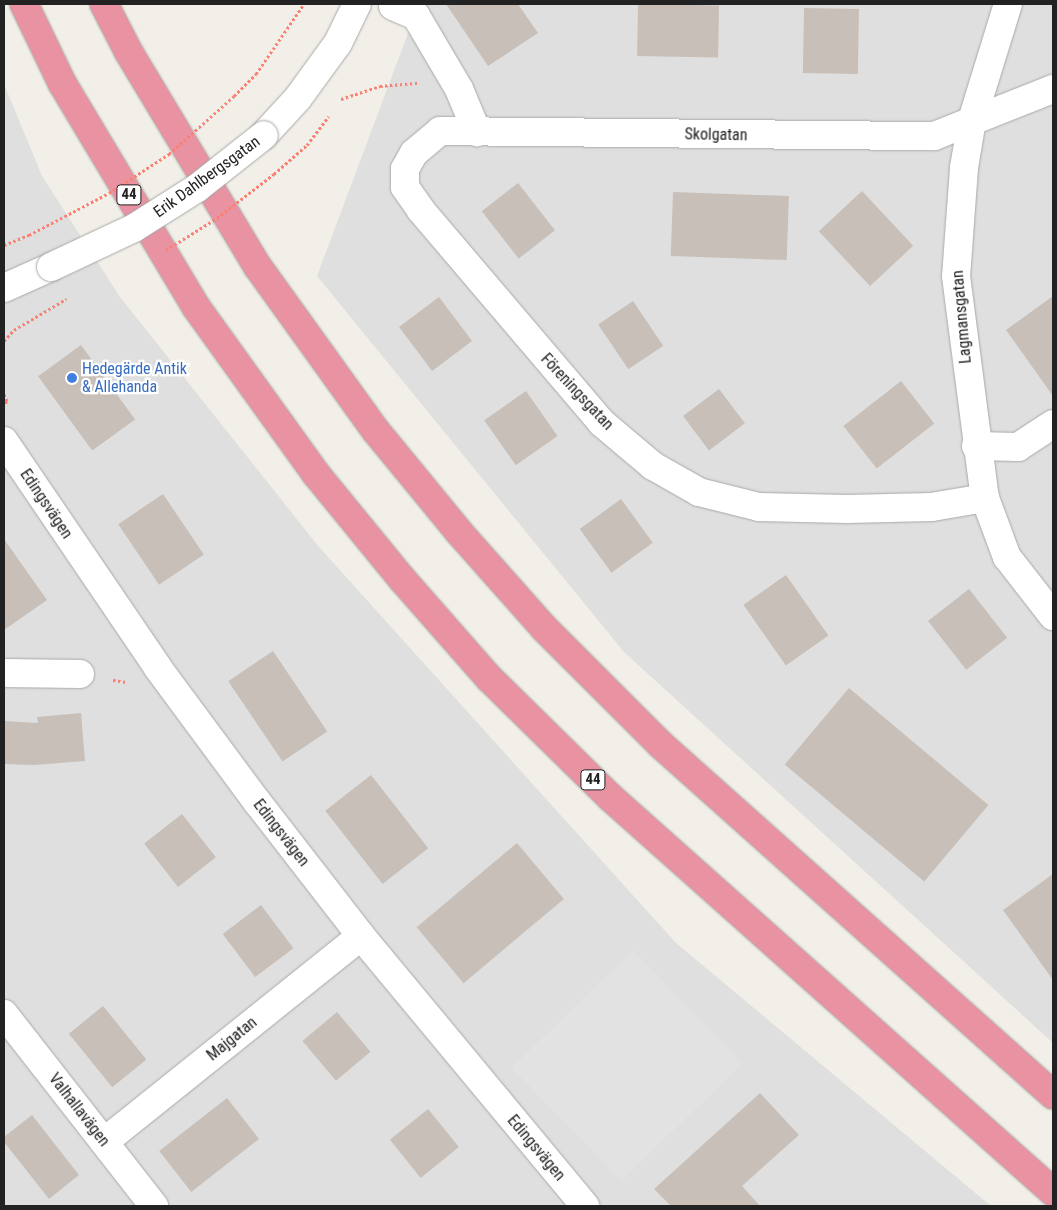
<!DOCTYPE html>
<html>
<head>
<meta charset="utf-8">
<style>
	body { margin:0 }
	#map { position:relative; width:1057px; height:1210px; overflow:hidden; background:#f2efe9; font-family:"Roboto Condensed",sans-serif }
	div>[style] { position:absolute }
	.residential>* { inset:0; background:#e0dfdf }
	.parking>* { inset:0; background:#e2e2e2; transform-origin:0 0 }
	.building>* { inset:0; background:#c7bfb8; transform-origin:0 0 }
	.path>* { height:3px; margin-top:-1.5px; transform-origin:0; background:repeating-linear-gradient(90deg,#fa8072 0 2.5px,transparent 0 5px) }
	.roads { filter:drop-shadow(0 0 1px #a9a9a9) drop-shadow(0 0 1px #a9a9a9) }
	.minor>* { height:28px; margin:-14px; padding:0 14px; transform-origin:14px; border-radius:14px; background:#fff }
	.highway>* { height:28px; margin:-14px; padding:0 14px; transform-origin:14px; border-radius:14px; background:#e892a2 }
	.path-bridge>* { height:3px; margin-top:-1.5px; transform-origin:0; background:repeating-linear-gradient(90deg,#fa8072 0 2.5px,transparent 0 5px) }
	.bridges { filter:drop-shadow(0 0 1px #a9a9a9) drop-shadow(0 0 1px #a9a9a9) }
	.minor-bridge>* { height:28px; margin:-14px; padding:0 14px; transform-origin:14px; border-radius:14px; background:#fff }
	.dots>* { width:14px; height:14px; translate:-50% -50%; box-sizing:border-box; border:2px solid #fff; border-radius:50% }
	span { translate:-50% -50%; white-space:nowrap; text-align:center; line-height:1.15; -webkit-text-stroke:4.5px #fff; paint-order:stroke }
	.shield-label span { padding:1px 4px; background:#fff; border:1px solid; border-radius:4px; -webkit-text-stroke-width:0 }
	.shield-label { font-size:15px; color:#222; font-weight:700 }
	.street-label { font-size:16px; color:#222 }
	.shop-label { font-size:16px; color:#366cbe }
	.left { translate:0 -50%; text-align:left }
	.frame { position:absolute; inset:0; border:5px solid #222; pointer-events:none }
</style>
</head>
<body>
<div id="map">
	<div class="residential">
		<i style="clip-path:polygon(419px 4px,1053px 4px,1053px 1043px,624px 652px,317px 276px)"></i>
		<i style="clip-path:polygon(4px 84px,42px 176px,120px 297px,319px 547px,676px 943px,991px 1206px,4px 1206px)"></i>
	</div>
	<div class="parking">
		<i style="left:633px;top:950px;width:158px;height:169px;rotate:46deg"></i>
	</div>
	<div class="building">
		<i style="clip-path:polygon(446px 4px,518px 4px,538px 33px,488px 66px)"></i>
		<i style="left:638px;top:4px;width:81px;height:52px;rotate:1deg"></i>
		<i style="left:804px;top:8px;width:55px;height:65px;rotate:1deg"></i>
		<i style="left:518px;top:183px;width:60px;height:46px;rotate:52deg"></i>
		<i style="left:862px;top:191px;width:75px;height:59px;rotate:47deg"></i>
		<i style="left:673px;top:192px;width:116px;height:64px;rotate:2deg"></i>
		<i style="clip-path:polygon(1053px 296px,1053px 396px,1006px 330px)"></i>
		<i style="left:439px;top:297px;width:55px;height:50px;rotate:53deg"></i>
		<i style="left:633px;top:301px;width:54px;height:42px;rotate:56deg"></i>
		<i style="left:81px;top:345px;width:92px;height:53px;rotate:54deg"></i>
		<i style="left:901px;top:381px;width:54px;height:73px;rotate:52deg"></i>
		<i style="left:719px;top:389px;width:43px;height:45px;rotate:53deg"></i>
		<i style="left:526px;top:391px;width:55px;height:51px;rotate:55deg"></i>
		<i style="left:163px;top:494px;width:73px;height:54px;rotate:56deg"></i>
		<i style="left:621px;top:499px;width:54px;height:51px;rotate:54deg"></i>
		<i style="clip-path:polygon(4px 539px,47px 600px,4px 630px)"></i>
		<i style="left:786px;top:575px;width:74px;height:52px;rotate:55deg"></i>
		<i style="left:969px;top:589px;width:62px;height:52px;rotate:52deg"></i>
		<i style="left:273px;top:651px;width:97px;height:54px;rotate:56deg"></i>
		<i style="left:849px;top:688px;width:182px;height:100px;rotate:40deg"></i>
		<i style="clip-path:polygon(81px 713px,85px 761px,34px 765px,4px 764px,4px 721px,38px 723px,37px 717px)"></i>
		<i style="left:371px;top:775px;width:93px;height:58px;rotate:52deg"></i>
		<i style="left:182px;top:814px;width:55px;height:48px;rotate:52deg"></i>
		<i style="left:517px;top:843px;width:73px;height:131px;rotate:50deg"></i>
		<i style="clip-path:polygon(1053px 874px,1053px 980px,1003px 910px)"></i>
		<i style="left:261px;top:905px;width:54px;height:48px;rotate:53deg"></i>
		<i style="left:103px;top:1006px;width:69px;height:44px;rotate:51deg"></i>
		<i style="left:337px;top:1012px;width:52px;height:45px;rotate:50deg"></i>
		<i style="clip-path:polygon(760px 1093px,799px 1135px,742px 1186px,760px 1206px,671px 1206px,654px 1189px)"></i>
		<i style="left:227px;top:1098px;width:52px;height:86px;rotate:52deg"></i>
		<i style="left:428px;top:1109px;width:49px;height:49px;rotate:51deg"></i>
		<i style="clip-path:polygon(32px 1115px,79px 1175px,49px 1199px,4px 1142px,4px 1137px)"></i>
	</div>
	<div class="path">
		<i style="left:234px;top:96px;width:31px;rotate:-45deg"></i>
		<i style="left:256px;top:74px;width:85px;rotate:-55.6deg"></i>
		<i style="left:341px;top:99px;width:41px;rotate:-18.4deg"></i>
		<i style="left:380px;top:86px;width:38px;rotate:-5deg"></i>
		<i style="left:274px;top:174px;width:44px;rotate:-41.3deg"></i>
		<i style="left:307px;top:145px;width:36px;rotate:-53deg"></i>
		<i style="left:4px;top:245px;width:27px;rotate:-22deg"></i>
		<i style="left:4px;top:341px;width:15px;rotate:-48deg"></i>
		<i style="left:14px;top:330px;width:61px;rotate:-30.8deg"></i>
		<i style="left:4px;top:394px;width:8px;rotate:67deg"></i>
		<i style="left:7px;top:401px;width:4px;rotate:135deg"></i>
		<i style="left:113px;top:680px;width:13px;rotate:9deg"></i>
	</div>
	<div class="roads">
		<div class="minor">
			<i style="left:1008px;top:4px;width:121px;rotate:107.2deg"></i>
			<i style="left:972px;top:120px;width:49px;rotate:99.5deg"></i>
			<i style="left:964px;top:168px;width:108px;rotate:94.2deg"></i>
			<i style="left:956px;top:276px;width:224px;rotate:82.6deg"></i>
			<i style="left:985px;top:498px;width:63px;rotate:69.6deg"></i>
			<i style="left:1007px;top:557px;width:75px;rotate:52.1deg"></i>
			<i style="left:393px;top:6px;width:25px;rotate:23deg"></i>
			<i style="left:416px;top:16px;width:85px;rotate:59.5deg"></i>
			<i style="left:459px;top:89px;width:47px;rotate:67.3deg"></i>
			<i style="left:264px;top:135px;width:50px;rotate:-47.4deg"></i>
			<i style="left:298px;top:98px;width:68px;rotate:-54deg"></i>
			<i style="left:338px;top:43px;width:43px;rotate:-64deg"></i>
			<i style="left:4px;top:288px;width:51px;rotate:-24.1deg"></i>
			<i style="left:4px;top:441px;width:274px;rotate:55.8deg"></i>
			<i style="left:158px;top:668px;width:168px;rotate:53.5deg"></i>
			<i style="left:258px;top:803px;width:168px;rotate:52.2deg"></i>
			<i style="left:361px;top:936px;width:351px;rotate:50.3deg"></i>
			<i style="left:976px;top:446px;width:42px;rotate:1.4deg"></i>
			<i style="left:1018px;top:447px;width:42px;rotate:-33.3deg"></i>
			<i style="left:985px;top:498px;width:55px;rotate:170.5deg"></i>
			<i style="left:931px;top:507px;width:84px;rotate:178.6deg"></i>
			<i style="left:847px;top:509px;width:88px;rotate:-178.7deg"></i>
			<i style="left:759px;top:507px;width:62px;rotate:-166deg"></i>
			<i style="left:699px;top:492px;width:53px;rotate:-150.5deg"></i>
			<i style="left:653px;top:466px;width:67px;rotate:-139.9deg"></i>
			<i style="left:602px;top:423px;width:280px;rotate:-130.4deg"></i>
			<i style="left:421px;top:210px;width:28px;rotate:-125deg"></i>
			<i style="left:405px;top:187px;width:18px;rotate:-90deg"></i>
			<i style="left:405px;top:169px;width:18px;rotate:-61deg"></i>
			<i style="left:414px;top:153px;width:34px;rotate:-40deg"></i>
			<i style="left:440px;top:131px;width:494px;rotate:0.6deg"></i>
			<i style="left:934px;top:136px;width:128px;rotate:-21.6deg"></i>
			<i style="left:4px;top:673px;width:76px;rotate:0.8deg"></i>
			<i style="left:4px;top:1014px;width:244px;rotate:52deg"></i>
			<i style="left:104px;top:1142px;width:329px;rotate:-38.7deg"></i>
		</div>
		<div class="highway">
			<i style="left:24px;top:4px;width:88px;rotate:64.3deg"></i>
			<i style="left:62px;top:83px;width:261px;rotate:59.1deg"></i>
			<i style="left:196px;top:307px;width:206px;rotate:54.3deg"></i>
			<i style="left:316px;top:474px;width:136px;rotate:50.7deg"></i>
			<i style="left:402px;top:579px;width:132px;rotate:48.7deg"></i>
			<i style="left:489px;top:678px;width:170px;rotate:44.5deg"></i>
			<i style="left:610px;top:797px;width:594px;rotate:41.72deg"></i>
			<i style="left:104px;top:4px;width:53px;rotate:62.9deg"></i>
			<i style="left:128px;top:51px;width:252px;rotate:59deg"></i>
			<i style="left:258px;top:267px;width:202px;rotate:54.3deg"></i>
			<i style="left:376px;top:431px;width:129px;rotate:50.6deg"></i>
			<i style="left:458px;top:531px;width:130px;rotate:48.4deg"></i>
			<i style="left:544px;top:628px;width:164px;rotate:45deg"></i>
			<i style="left:660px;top:744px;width:527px;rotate:41.77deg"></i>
		</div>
	</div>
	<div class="path-bridge">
		<i style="left:29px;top:235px;width:90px;rotate:-27.7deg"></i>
		<i style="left:109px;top:193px;width:72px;rotate:-33deg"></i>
		<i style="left:169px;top:154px;width:87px;rotate:-41.7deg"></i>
		<i style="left:166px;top:250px;width:60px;rotate:-32.1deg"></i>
		<i style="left:217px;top:218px;width:72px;rotate:-37.7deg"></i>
	</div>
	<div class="bridges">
		<div class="minor-bridge">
			<i style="left:51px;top:267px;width:92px;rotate:-25.2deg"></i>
			<i style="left:134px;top:228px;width:75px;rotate:-32.4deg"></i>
			<i style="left:197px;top:188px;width:85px;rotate:-38.3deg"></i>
		</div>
	</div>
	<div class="dots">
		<i style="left:72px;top:378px;background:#3f7fe0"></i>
	</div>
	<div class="shield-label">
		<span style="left:129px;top:195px">44</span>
		<span style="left:593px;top:780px">44</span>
	</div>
	<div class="street-label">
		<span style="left:716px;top:135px;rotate:1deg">Skolgatan</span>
		<span style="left:207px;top:177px;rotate:-36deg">Erik Dahlbergsgatan</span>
		<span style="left:962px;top:317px;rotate:-95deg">Lagmansgatan</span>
		<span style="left:577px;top:392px;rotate:47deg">Föreningsgatan</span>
		<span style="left:46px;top:504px;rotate:56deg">Edingsvägen</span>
		<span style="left:281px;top:833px;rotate:52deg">Edingsvägen</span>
		<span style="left:232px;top:1039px;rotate:-39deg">Majgatan</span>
		<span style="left:79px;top:1110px;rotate:52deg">Valhallavägen</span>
		<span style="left:536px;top:1148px;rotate:50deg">Edingsvägen</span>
	</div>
	<div class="shop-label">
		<span class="left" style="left:82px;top:378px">Hedegärde Antik<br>&amp; Allehanda</span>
	</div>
	<div class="frame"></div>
</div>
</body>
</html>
